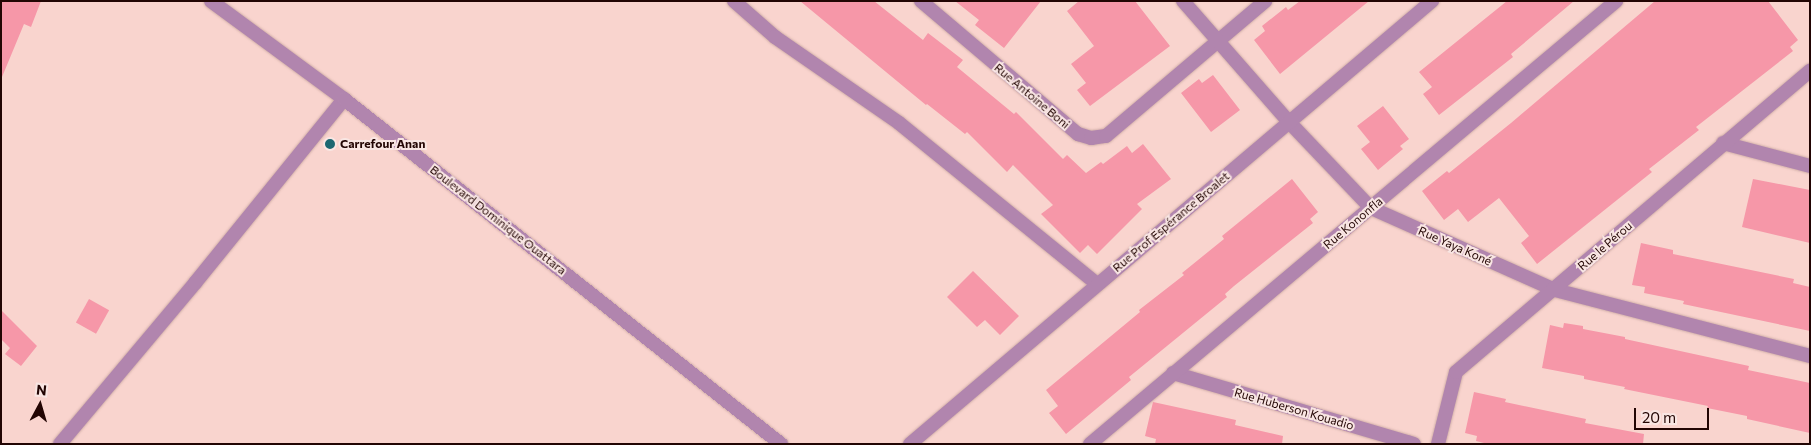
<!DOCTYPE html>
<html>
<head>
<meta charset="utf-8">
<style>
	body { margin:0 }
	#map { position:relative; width:1811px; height:445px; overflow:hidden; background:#f9d4ce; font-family:Commissioner,sans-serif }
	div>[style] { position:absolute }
	.building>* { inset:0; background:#f697a8; transform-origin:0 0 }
	.roads { filter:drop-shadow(0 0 1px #d2afa9) drop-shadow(0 0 1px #d2afa9) }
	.service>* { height:14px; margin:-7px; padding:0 7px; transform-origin:7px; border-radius:7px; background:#b185ae }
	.minor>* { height:14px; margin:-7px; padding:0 7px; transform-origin:7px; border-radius:7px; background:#b185ae }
	.tertiary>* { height:14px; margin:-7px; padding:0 7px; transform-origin:7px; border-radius:7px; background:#b185ae }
	.dots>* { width:14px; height:14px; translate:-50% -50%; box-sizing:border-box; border:2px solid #f9e6e3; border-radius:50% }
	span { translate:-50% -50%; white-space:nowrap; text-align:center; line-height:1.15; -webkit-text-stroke:4px #f9e6e3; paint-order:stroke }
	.street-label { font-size:12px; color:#220503 }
	.poi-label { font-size:12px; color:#220503; font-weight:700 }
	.left { translate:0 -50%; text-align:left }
	.frame { position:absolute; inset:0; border:2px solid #220503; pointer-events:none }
	.north { position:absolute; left:15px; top:380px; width:50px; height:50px; -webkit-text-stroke:4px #f9e6e3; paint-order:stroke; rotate:6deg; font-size:14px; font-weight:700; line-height:20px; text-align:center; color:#220503 }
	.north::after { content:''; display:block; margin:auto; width:18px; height:22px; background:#220503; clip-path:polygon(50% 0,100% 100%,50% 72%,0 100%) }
	.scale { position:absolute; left:1634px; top:408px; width:75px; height:22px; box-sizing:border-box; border:2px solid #220503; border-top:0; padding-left:6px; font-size:15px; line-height:18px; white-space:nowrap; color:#220503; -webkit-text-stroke:4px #f9e6e3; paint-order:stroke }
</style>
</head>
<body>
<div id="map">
	<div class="building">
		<i style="clip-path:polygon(1px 1px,41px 1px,31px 27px,24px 24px,2px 77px)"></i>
		<i style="clip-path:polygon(800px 1px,874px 1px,923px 40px,928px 33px,963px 60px,957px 67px,1014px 114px,1016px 112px,1063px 159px,1067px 155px,1086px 173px,1101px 162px,1103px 164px,1127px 146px,1132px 153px,1143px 144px,1171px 179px,1137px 204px,1142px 209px,1097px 254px,1088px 245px,1080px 253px,1041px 214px,1053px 205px,1013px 165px,1007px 172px,967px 132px,965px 134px,927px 104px,926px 105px)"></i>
		<i style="clip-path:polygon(955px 1px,1041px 1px,1004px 48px,975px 25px,979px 20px)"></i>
		<i style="clip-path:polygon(1079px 1px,1135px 1px,1170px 46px,1090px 106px,1077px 90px,1086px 83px,1071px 64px,1094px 46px,1067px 11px)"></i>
		<i style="clip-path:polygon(1300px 1px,1369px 1px,1280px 74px,1254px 40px,1265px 31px,1262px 26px,1286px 7px,1288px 10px)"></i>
		<i style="clip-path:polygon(1507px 1px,1574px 1px,1511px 54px,1513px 57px,1439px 115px,1423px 94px,1432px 87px,1419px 72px)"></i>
		<i style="clip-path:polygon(1655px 1px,1768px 1px,1798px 40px,1790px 47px,1793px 51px,1696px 127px,1699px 130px,1649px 169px,1652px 172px,1537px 264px,1521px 243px,1529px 236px,1499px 198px,1468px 222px,1458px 209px,1444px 220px,1422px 191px,1447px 171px,1449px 173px,1511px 123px)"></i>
		<i style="clip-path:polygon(1213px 75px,1240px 110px,1211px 132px,1181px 93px,1199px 79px,1202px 83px)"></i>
		<i style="clip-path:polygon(1383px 106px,1409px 139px,1400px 146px,1403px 149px,1378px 170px,1361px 149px,1370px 142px,1357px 126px)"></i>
		<i style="clip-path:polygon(1292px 179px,1318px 212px,1310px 219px,1313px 223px,1234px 286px,1225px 294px,1227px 297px,1129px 377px,1131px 380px,1066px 434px,1049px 413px,1058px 406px,1046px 390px,1140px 312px,1139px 310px,1184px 275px,1182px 273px,1224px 239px,1222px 236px)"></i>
		<i style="clip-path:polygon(1753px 179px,1810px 190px,1810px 243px,1742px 227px)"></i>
		<i style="clip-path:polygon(1641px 243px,1673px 250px,1673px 254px,1794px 279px,1793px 283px,1810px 287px,1810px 331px,1683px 304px,1684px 301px,1644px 293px,1645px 287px,1632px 285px)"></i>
		<i style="clip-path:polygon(973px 271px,1019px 316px,1000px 335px,985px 320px,977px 327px,947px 297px)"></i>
		<i style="left:89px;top:299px;width:23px;height:27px;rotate:29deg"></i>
		<i style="clip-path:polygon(1px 310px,37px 346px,21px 366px,5px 354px,10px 348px,1px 339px)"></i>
		<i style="clip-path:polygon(1564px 323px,1583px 326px,1583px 329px,1625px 337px,1625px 339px,1749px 366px,1748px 370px,1810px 383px,1810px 433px,1747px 419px,1747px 416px,1707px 408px,1708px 406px,1624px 389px,1625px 387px,1584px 379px,1584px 376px,1542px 368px,1550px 325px,1563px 328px)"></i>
		<i style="clip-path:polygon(1474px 392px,1506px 399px,1505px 402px,1586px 419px,1585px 423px,1644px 434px,1643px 444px,1488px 444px,1476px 441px,1477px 436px,1465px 433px)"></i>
		<i style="clip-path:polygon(1153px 402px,1236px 420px,1235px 425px,1283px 436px,1282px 444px,1155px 444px,1156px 439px,1145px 436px)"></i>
	</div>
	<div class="roads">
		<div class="service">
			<i style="left:734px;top:1px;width:55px;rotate:41.3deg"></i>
			<i style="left:775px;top:37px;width:151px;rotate:34.7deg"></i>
			<i style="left:899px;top:123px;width:255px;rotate:39.1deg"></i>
		</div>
		<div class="minor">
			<i style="left:921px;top:1px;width:206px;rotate:40.3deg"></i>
			<i style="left:1078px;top:134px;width:14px;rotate:17deg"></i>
			<i style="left:1091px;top:138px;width:15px;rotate:-8deg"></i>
			<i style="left:1106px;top:136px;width:209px;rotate:-40.3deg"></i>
			<i style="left:1183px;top:1px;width:161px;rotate:48.8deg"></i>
			<i style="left:1289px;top:122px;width:119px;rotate:46.4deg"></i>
			<i style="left:1371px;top:208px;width:201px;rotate:24deg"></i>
			<i style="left:1555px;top:290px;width:263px;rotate:14.5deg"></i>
			<i style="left:1723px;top:143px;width:90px;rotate:14.8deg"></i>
			<i style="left:1173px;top:373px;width:251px;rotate:16.4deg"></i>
			<i style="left:60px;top:444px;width:210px;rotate:-50deg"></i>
			<i style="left:195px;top:283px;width:237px;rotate:-51deg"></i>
			<i style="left:910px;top:444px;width:685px;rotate:-40.32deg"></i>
			<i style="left:1090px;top:444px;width:688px;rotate:-40.1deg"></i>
			<i style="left:1438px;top:444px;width:74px;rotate:-76deg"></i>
			<i style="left:1456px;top:372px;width:465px;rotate:-40.4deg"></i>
		</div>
		<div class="tertiary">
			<i style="left:211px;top:1px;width:165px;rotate:36.4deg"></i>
			<i style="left:344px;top:99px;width:557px;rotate:38.29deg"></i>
		</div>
	</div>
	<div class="dots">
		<i style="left:330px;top:144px;background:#1c6771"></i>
	</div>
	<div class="street-label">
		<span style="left:1032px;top:96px;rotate:40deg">Rue Antoine Boni</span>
		<span style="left:498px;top:220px;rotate:38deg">Boulevard Dominique Ouattara</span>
		<span style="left:1171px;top:222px;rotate:-40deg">Rue Prof Espérance Broalet</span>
		<span style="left:1353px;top:223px;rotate:-40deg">Rue Kononfla</span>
		<span style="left:1455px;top:246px;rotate:24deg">Rue Yaya Koné</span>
		<span style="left:1605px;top:246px;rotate:-41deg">Rue le Pérou</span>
		<span style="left:1294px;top:409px;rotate:16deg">Rue Huberson Kouadio</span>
	</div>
	<div class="poi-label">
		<span class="left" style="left:340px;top:144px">Carrefour Anan</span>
	</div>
	<div class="frame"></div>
	<div class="north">N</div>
	<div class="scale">20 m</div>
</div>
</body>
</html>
